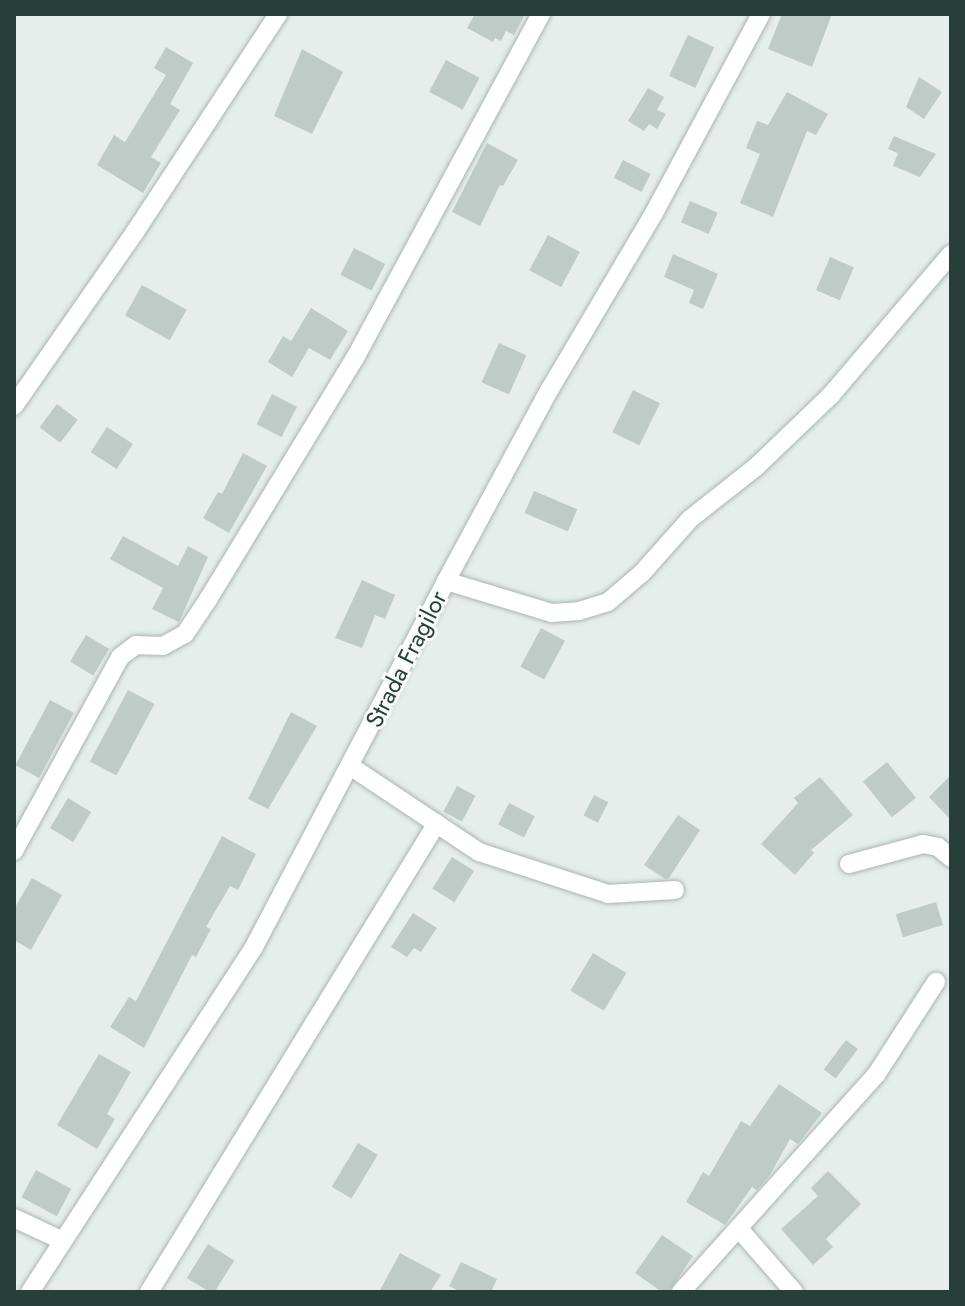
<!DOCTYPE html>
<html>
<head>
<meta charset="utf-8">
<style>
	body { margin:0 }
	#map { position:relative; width:965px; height:1306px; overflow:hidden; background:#e6eeeb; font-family:Jost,sans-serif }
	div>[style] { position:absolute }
	.building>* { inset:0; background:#bfcbc7; transform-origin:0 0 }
	.roads { filter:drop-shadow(0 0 2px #a9b6b2) drop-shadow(0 0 2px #a9b6b2) }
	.minor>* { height:18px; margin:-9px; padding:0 9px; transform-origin:9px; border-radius:9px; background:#fff }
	span { translate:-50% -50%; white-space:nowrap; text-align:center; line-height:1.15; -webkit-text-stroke:6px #f7faf9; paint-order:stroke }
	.street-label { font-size:24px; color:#273f39 }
	.frame { position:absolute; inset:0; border:16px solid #273f39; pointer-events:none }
</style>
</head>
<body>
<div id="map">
	<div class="building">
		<i style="clip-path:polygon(475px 14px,525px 14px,514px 35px,506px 31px,501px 41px,495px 38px,493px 42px,467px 28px)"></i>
		<i style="clip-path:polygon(782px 14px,832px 14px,812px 67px,768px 49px)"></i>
		<i style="left:688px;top:35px;width:29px;height:45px;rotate:25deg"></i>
		<i style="clip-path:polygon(166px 47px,193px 63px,170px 104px,180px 110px,151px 157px,161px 163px,143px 193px,97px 165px,114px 135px,125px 142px,166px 75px,154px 68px)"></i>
		<i style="clip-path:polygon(302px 49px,343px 72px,312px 134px,274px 116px)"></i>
		<i style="left:446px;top:60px;width:38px;height:36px;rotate:28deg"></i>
		<i style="clip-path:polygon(919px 77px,942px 92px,924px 119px,906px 107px)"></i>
		<i style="clip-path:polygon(648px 88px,664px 97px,657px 110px,666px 114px,657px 129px,649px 124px,644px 131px,628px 121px)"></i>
		<i style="clip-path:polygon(787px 92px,828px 114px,816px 135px,807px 131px,773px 217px,740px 203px,760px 154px,746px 148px,757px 121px,768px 125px)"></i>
		<i style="clip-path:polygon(894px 136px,936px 154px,920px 177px,893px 166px,898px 153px,888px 149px)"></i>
		<i style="clip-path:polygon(487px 143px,518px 160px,503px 186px,500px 185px,480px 226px,452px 212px)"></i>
		<i style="left:623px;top:160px;width:31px;height:20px;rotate:27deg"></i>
		<i style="left:690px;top:201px;width:30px;height:23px;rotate:23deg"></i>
		<i style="left:548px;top:235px;width:36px;height:40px;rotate:28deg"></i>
		<i style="left:354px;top:248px;width:35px;height:30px;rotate:27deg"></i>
		<i style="clip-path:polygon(673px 254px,718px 274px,703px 309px,689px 303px,694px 290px,664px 277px)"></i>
		<i style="left:830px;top:257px;width:26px;height:36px;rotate:23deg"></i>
		<i style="left:142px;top:285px;width:51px;height:35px;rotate:29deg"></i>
		<i style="clip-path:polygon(311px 308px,348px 331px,330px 360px,309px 348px,292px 377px,268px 362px,283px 336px,291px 341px)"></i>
		<i style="left:499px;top:343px;width:30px;height:43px;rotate:24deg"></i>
		<i style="left:633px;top:390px;width:30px;height:47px;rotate:26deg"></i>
		<i style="left:272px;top:394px;width:28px;height:34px;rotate:27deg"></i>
		<i style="left:57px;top:404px;width:26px;height:29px;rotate:37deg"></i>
		<i style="left:107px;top:427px;width:31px;height:30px;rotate:33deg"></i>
		<i style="clip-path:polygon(243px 453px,267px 466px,229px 533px,203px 518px,218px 492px,222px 494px)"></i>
		<i style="left:534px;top:491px;width:47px;height:24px;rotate:23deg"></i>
		<i style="clip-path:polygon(123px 536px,178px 566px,188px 546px,208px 557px,179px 622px,152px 609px,163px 588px,110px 559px)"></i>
		<i style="clip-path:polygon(362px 580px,395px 595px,385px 619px,375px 615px,362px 648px,335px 638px)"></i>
		<i style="left:541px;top:628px;width:27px;height:44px;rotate:28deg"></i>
		<i style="left:86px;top:635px;width:27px;height:31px;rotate:31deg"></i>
		<i style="left:128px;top:690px;width:30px;height:81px;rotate:28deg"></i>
		<i style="left:50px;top:700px;width:27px;height:74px;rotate:28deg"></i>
		<i style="clip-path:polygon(291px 712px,317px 726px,268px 809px,248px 799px)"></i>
		<i style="left:887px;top:762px;width:46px;height:31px;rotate:51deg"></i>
		<i style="clip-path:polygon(951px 775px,951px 820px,929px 797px)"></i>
		<i style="clip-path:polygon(820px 777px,853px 815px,811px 850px,814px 853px,795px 875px,761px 844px,798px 803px,794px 798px)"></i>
		<i style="left:457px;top:786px;width:21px;height:29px;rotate:28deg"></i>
		<i style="left:594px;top:795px;width:16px;height:23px;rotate:27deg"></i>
		<i style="left:68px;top:798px;width:27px;height:35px;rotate:31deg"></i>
		<i style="left:509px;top:803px;width:29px;height:24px;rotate:27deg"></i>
		<i style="clip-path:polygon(678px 815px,700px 830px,669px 878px,665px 879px,644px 865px)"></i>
		<i style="clip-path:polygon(222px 836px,256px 854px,238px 890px,230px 886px,206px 927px,211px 929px,196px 957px,192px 955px,144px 1048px,110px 1027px,129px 997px,136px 1001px)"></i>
		<i style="left:452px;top:857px;width:26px;height:37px;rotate:32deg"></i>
		<i style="clip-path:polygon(32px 878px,62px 895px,31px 950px,14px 940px,14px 909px)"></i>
		<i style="left:936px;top:902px;width:24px;height:42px;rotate:73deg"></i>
		<i style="clip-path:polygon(413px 913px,437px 928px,421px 952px,414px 948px,407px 957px,391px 947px)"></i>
		<i style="left:593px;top:953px;width:39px;height:44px;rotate:31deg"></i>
		<i style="left:846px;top:1040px;width:15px;height:37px;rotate:37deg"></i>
		<i style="clip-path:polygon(99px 1054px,131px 1072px,107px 1114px,115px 1119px,97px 1149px,57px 1125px)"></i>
		<i style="clip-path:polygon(779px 1084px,822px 1113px,798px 1144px,790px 1139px,770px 1175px,757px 1190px,752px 1187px,725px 1225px,686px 1202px,703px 1172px,709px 1176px,741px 1121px,750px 1126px)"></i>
		<i style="left:358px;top:1143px;width:23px;height:51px;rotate:31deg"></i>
		<i style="left:36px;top:1170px;width:40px;height:31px;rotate:28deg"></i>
		<i style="clip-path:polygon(828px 1171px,861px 1204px,826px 1239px,833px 1247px,813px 1265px,781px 1229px,818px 1196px,811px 1188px)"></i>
		<i style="clip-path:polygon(662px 1235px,693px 1256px,669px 1292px,662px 1292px,635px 1273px)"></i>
		<i style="left:208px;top:1244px;width:31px;height:40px;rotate:32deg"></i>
		<i style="clip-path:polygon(400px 1253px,441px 1275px,430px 1292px,379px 1292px)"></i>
		<i style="clip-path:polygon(461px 1262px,497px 1279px,491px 1292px,461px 1292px,449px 1286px)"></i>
	</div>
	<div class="roads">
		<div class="minor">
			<i style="left:14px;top:406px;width:212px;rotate:-55.2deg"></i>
			<i style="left:135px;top:232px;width:261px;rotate:-56.7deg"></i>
			<i style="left:446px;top:581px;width:111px;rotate:16.8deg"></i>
			<i style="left:552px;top:613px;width:27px;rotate:-4deg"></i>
			<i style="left:579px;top:611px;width:30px;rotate:-17deg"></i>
			<i style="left:608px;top:602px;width:45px;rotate:-40.5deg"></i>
			<i style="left:642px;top:573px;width:72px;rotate:-48.4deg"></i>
			<i style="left:690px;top:519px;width:85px;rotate:-38.3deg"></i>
			<i style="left:757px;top:466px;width:103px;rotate:-43.8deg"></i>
			<i style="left:831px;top:395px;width:185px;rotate:-49.6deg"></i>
			<i style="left:350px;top:766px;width:155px;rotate:33.7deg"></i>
			<i style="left:479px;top:852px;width:136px;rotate:18deg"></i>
			<i style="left:608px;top:894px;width:67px;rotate:-3.4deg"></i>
			<i style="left:14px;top:851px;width:221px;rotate:-61.3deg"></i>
			<i style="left:120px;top:657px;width:20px;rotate:-37deg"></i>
			<i style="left:136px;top:645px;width:27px;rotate:2deg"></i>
			<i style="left:163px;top:646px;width:25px;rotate:-29deg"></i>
			<i style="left:185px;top:634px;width:43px;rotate:-56.3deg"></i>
			<i style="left:209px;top:598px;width:281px;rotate:-58.7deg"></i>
			<i style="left:355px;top:358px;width:391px;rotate:-61.6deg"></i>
			<i style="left:849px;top:864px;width:77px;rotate:-15.1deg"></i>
			<i style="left:923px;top:844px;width:15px;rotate:11deg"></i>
			<i style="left:938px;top:847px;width:17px;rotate:40deg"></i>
			<i style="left:14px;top:1218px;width:54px;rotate:25.1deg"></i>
			<i style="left:740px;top:1230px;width:82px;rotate:48.9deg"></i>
			<i style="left:30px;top:1292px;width:411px;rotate:-57deg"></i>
			<i style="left:254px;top:947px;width:413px;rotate:-62.3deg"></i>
			<i style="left:446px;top:581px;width:218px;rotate:-61.6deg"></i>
			<i style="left:550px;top:389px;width:204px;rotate:-59.4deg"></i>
			<i style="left:654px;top:213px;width:226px;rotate:-61.7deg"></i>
			<i style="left:149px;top:1292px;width:550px;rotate:-58.45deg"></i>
			<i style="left:681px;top:1292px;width:292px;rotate:-48.1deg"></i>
			<i style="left:876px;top:1075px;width:111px;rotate:-57.2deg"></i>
		</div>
	</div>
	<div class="street-label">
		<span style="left:406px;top:659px;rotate:-63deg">Strada Fragilor</span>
	</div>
	<div class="frame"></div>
</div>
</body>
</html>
